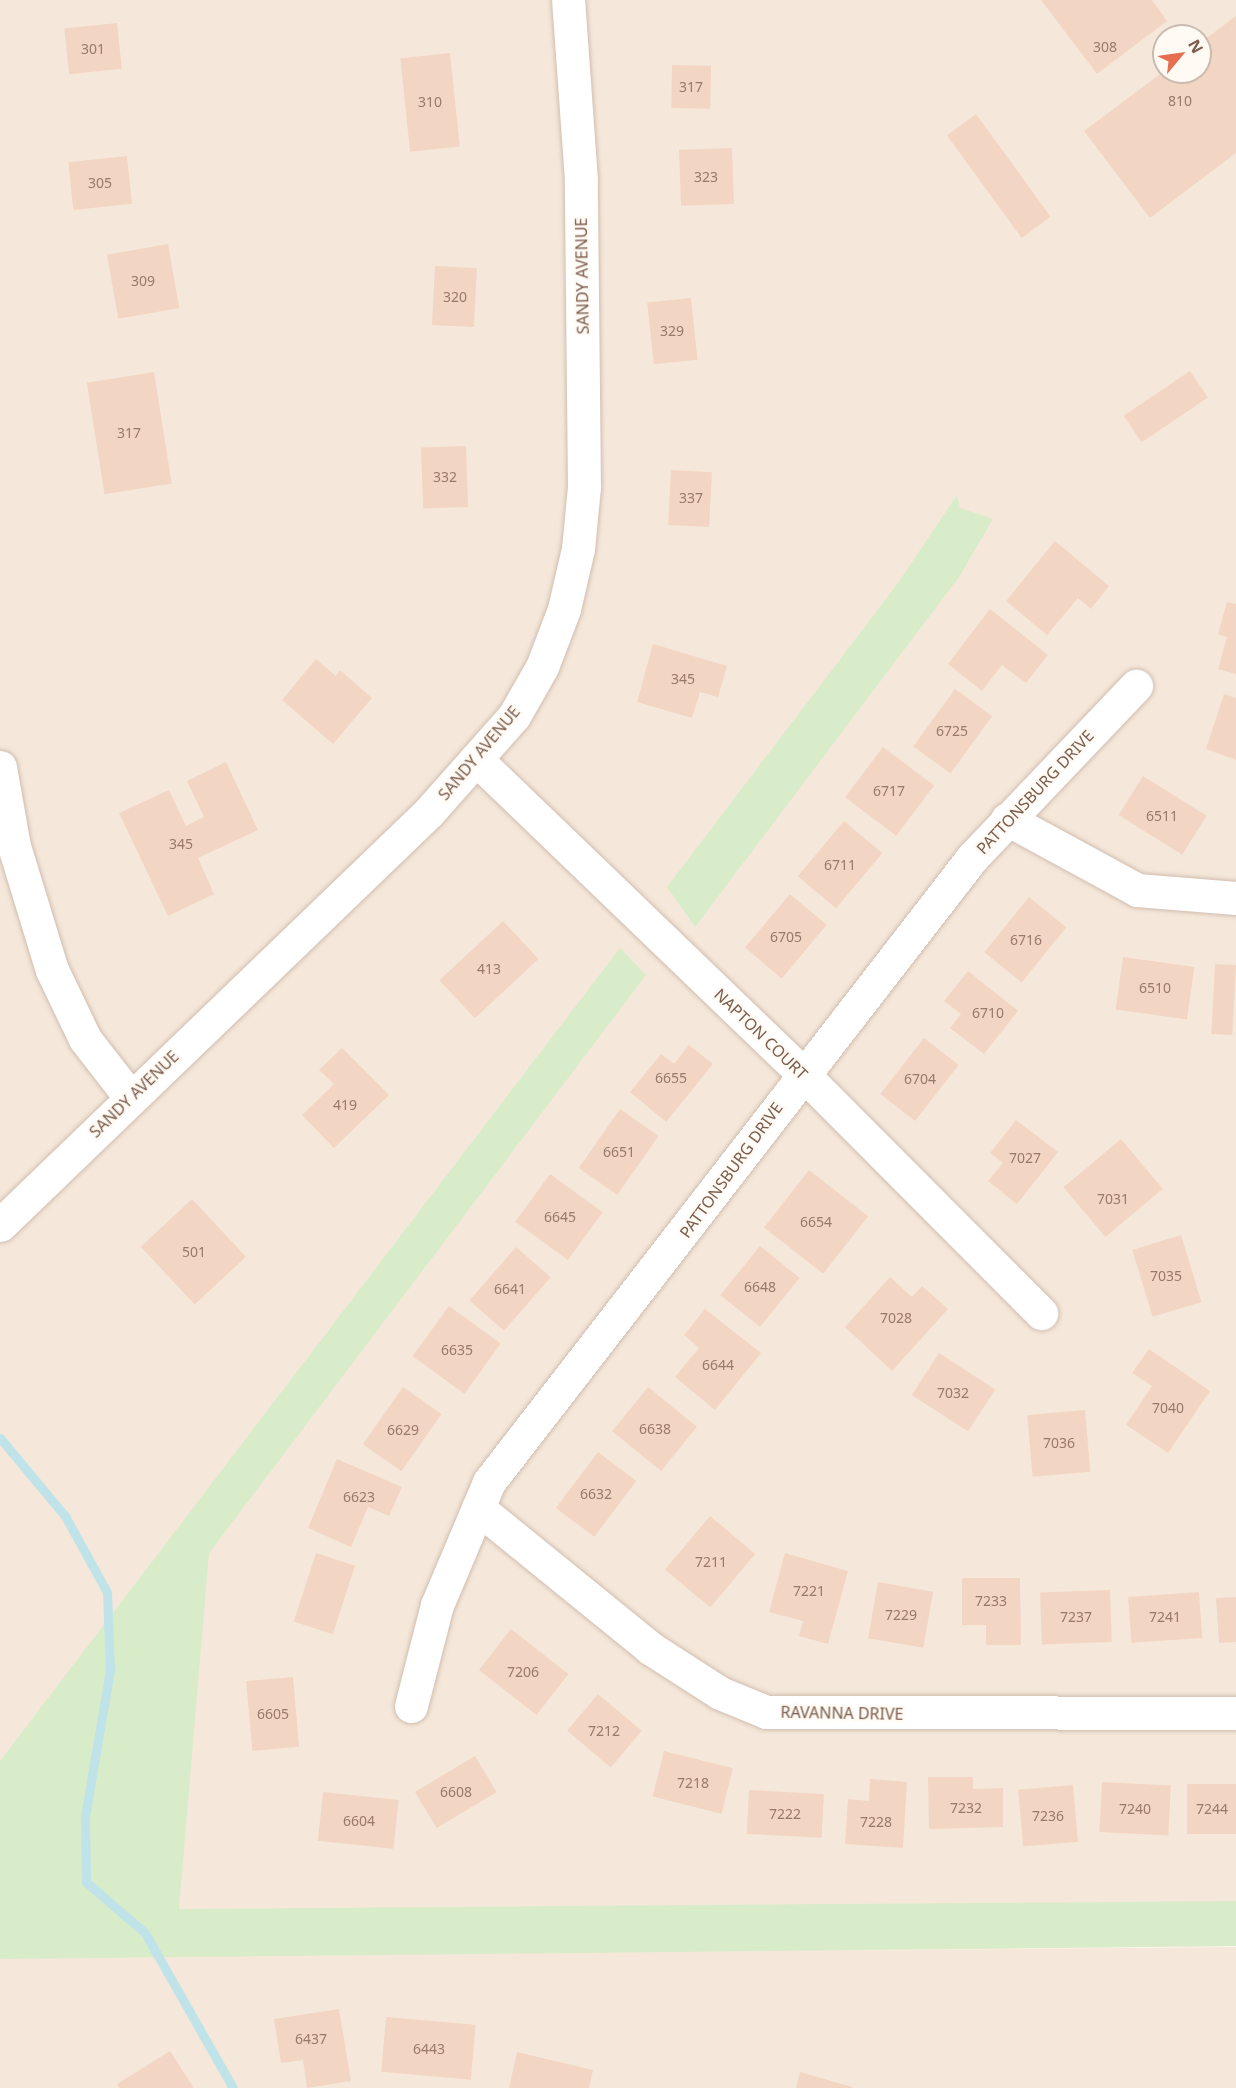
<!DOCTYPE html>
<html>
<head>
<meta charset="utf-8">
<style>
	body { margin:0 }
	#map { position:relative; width:1236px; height:2088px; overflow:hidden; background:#fdf6ec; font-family:"Noto Sans",sans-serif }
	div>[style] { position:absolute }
	.residential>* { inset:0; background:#f5e8da }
	.green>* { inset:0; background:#d8ecc9 }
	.stream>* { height:9px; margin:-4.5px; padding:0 4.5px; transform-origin:4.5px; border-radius:4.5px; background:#bfe3e8 }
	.building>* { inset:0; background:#f3d5c3; transform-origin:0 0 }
	.roads { filter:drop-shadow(0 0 2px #d1beb0) drop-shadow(0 0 2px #d1beb0) }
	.minor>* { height:33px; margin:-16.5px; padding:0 16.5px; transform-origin:16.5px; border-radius:16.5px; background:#fff }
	span { translate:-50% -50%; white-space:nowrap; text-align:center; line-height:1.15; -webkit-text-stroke:4.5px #fffaf3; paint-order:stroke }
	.number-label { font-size:14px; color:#987a6a }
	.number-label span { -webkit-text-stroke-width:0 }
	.street-label { font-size:16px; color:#7a5c4d }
	.north { position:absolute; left:1152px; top:24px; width:60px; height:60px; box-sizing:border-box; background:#fffaf3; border:2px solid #cabbb1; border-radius:50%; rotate:61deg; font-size:16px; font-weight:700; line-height:24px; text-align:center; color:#7a5c4d }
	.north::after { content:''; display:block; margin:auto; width:21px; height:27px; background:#e76f51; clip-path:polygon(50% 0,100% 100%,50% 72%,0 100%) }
</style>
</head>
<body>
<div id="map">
	<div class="residential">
		<i style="clip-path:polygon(evenodd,0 0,1236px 0,1236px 1946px,814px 1951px,1236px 1947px,1236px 2088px,0 2088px,0 0,1164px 36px,1200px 36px,1200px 72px,1164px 72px,1164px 36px)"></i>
	</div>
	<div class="green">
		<i style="clip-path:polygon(957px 495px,960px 508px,993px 519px,959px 577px,695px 927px,667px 887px,898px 583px)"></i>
		<i style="clip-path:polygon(620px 948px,646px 975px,209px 1553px,179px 1909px,1236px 1901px,1236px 1946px,0 1959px,0 1761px)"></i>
	</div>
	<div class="stream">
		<i style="left:0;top:1438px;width:102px;rotate:50.2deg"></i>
		<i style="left:65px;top:1516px;width:87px;rotate:61.1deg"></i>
		<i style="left:107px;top:1592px;width:78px;rotate:87.8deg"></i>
		<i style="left:110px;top:1670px;width:148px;rotate:99.7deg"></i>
		<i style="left:85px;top:1816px;width:66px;rotate:89.1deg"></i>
		<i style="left:86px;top:1882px;width:78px;rotate:40.8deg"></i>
		<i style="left:145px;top:1933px;width:178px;rotate:60.4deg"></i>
	</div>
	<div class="building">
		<i style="clip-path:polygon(1041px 0,1152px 0,1167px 21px,1097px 74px)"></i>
		<i style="clip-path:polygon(1236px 16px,1236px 153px,1150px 218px,1084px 131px,1164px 71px,1200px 72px,1200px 43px)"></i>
		<i style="left:117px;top:23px;width:46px;height:53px;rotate:84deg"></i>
		<i style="left:450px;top:53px;width:94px;height:50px;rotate:84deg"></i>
		<i style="left:672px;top:65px;width:39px;height:43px;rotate:1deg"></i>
		<i style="left:976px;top:114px;width:127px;height:36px;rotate:54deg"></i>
		<i style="left:732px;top:148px;width:56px;height:53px;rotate:88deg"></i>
		<i style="left:127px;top:156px;width:48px;height:59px;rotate:84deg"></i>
		<i style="left:168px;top:244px;width:65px;height:62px;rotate:80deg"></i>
		<i style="left:435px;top:266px;width:42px;height:59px;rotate:3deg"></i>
		<i style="left:691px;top:298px;width:62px;height:44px;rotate:84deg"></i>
		<i style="left:1190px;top:371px;width:32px;height:80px;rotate:56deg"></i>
		<i style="left:154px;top:372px;width:113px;height:68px;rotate:81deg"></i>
		<i style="left:466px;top:446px;width:61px;height:45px;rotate:88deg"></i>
		<i style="left:671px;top:470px;width:41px;height:55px;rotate:3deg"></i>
		<i style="clip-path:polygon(1055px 541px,1109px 586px,1091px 609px,1078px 598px,1047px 635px,1006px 601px)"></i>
		<i style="clip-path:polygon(1227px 602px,1236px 604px,1236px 674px,1218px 669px,1227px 637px,1218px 634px)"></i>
		<i style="clip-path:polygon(990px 609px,1048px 655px,1026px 683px,1002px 665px,982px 691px,948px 664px)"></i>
		<i style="clip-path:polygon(653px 644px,727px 666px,718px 697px,700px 692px,692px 718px,637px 702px)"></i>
		<i style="clip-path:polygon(316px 659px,336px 676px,340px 670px,372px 698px,333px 744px,282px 700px)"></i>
		<i style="left:955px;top:689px;width:46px;height:71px;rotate:36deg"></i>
		<i style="clip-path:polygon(1224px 694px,1236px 698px,1236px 760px,1206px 749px)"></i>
		<i style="left:883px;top:747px;width:64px;height:63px;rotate:37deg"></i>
		<i style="clip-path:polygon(226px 762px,258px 830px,198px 858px,214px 894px,168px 916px,119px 813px,169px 790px,186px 826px,204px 817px,187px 781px)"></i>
		<i style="left:1143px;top:776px;width:75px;height:46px;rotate:32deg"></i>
		<i style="left:844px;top:821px;width:50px;height:72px;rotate:40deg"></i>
		<i style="left:790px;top:894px;width:48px;height:70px;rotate:40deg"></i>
		<i style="left:1029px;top:897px;width:48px;height:71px;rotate:39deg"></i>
		<i style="left:503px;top:921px;width:52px;height:87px;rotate:47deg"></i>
		<i style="left:1123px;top:957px;width:72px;height:53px;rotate:8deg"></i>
		<i style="left:1215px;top:964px;width:21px;height:70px;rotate:3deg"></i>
		<i style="clip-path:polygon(968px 971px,1018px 1011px,984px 1054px,950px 1028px,961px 1014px,944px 1001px)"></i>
		<i style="left:924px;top:1038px;width:44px;height:71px;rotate:38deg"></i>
		<i style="clip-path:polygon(689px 1045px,713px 1064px,666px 1122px,630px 1092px,661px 1054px,674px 1064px)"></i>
		<i style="clip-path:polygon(342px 1048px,389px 1095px,334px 1148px,302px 1115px,334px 1084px,319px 1070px)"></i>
		<i style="left:620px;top:1109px;width:47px;height:72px;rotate:35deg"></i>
		<i style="clip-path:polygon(1016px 1120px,1058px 1152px,1017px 1204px,988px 1181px,1003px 1163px,990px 1153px)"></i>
		<i style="left:1121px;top:1139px;width:65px;height:75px;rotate:50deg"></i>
		<i style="left:809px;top:1170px;width:75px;height:73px;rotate:38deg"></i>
		<i style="left:550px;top:1174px;width:65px;height:59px;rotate:36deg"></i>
		<i style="left:192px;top:1199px;width:79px;height:70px;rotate:47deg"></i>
		<i style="left:1181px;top:1235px;width:70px;height:51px;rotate:73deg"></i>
		<i style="left:760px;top:1246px;width:51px;height:63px;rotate:39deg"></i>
		<i style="left:516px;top:1247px;width:46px;height:71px;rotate:41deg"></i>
		<i style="clip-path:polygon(890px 1277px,912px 1297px,922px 1286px,948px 1309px,892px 1371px,845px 1327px)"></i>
		<i style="left:449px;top:1306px;width:64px;height:62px;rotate:36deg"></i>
		<i style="clip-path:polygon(705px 1309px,761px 1353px,715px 1410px,675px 1377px,699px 1348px,684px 1335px)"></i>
		<i style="clip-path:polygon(1149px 1349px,1210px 1391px,1168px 1453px,1126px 1425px,1152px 1386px,1132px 1373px)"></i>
		<i style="left:939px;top:1353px;width:67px;height:50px;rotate:33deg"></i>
		<i style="left:403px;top:1387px;width:47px;height:70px;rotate:35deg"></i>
		<i style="left:648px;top:1387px;width:63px;height:57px;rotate:39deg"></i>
		<i style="left:1085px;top:1410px;width:62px;height:58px;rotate:85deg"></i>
		<i style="left:598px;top:1452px;width:48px;height:70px;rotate:37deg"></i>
		<i style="clip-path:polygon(337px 1459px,402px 1487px,389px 1516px,368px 1507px,351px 1547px,308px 1528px)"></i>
		<i style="left:710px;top:1516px;width:59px;height:70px;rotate:40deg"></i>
		<i style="left:316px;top:1553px;width:41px;height:72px;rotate:18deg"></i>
		<i style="clip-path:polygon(785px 1553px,848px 1571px,828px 1644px,799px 1636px,803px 1621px,769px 1612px)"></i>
		<i style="clip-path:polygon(962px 1578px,1020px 1578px,1021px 1645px,986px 1645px,986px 1625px,962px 1625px)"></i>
		<i style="left:878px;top:1582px;width:56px;height:57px;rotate:10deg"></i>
		<i style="left:1110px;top:1590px;width:52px;height:70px;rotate:88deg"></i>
		<i style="left:1199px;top:1592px;width:46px;height:71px;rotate:86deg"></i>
		<i style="clip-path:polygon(1236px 1597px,1236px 1642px,1219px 1643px,1216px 1598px)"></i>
		<i style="left:511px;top:1629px;width:73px;height:52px;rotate:38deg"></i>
		<i style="left:293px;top:1677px;width:70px;height:47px;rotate:85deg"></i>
		<i style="left:598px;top:1694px;width:57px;height:48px;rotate:40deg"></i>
		<i style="left:664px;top:1751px;width:71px;height:47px;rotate:14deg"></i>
		<i style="left:475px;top:1756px;width:42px;height:70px;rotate:59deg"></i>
		<i style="clip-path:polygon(928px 1777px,973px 1777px,973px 1789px,1003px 1788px,1003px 1827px,929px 1829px)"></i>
		<i style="clip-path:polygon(870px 1779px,907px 1782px,903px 1848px,845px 1844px,848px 1799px,869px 1801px)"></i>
		<i style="left:1102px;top:1782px;width:69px;height:50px;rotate:3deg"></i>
		<i style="left:1236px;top:1784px;width:50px;height:49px;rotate:90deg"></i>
		<i style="left:1073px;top:1785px;width:57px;height:55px;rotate:85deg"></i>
		<i style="left:749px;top:1790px;width:75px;height:44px;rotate:3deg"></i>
		<i style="left:323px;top:1792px;width:76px;height:49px;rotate:6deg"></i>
		<i style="clip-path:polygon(339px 2009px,351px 2081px,307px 2088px,303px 2060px,281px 2063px,274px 2019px)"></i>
		<i style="left:386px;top:2017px;width:90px;height:55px;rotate:5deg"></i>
		<i style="clip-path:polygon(170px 2051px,194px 2088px,119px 2088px,117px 2084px)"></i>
		<i style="clip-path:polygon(517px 2052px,593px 2070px,589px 2088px,509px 2088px)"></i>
		<i style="clip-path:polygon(800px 2072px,852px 2087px,852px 2088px,796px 2088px)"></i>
	</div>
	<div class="roads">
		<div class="minor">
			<i style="left:476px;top:759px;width:453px;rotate:43.9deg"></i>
			<i style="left:802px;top:1073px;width:339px;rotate:45.1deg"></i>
			<i style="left:0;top:767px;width:80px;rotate:80deg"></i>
			<i style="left:14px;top:846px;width:130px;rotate:73deg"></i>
			<i style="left:52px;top:970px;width:76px;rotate:64.4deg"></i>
			<i style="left:85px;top:1039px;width:73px;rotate:52.2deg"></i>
			<i style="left:1007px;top:819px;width:148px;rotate:28.6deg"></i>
			<i style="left:1137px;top:890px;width:99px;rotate:4.6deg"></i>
			<i style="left:0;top:1225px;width:595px;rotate:-43.91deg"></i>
			<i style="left:429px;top:812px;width:128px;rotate:-48.5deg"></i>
			<i style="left:514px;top:716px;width:56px;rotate:-60.3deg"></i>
			<i style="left:542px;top:667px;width:62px;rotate:-69.2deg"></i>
			<i style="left:564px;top:609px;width:62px;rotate:-76.9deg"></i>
			<i style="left:578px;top:549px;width:62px;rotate:-84.5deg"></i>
			<i style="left:584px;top:487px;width:307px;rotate:-90.6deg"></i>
			<i style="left:581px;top:180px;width:180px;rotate:-94.1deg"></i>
			<i style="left:478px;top:1508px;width:222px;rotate:39.1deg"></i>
			<i style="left:650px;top:1648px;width:83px;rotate:32.7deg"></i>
			<i style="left:720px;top:1693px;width:50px;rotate:22.4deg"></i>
			<i style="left:766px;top:1712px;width:470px;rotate:0.1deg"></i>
			<i style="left:411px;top:1706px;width:104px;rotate:-75.6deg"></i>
			<i style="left:437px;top:1605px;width:134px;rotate:-67.1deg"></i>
			<i style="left:489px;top:1482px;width:789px;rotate:-52.26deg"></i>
			<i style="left:972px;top:858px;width:238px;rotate:-46.4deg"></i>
		</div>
	</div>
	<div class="number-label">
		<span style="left:1105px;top:47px">308</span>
		<span style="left:93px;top:49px">301</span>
		<span style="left:691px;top:87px">317</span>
		<span style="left:1180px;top:101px">810</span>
		<span style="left:430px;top:102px">310</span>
		<span style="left:706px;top:177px">323</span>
		<span style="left:100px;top:183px">305</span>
		<span style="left:143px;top:281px">309</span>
		<span style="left:455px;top:297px">320</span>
		<span style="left:672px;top:331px">329</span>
		<span style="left:129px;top:433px">317</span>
		<span style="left:445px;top:477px">332</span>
		<span style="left:691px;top:498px">337</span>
		<span style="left:683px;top:679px">345</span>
		<span style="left:952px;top:731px">6725</span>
		<span style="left:889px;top:791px">6717</span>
		<span style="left:1162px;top:816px">6511</span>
		<span style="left:181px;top:844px">345</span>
		<span style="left:840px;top:865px">6711</span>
		<span style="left:786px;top:937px">6705</span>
		<span style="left:1026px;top:940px">6716</span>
		<span style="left:489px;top:969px">413</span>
		<span style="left:1155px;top:988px">6510</span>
		<span style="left:988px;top:1013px">6710</span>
		<span style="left:671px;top:1078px">6655</span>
		<span style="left:920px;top:1079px">6704</span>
		<span style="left:345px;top:1105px">419</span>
		<span style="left:619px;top:1152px">6651</span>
		<span style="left:1025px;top:1158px">7027</span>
		<span style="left:1113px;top:1199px">7031</span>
		<span style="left:560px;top:1217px">6645</span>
		<span style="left:816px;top:1222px">6654</span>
		<span style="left:194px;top:1252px">501</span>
		<span style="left:1166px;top:1276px">7035</span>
		<span style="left:760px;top:1287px">6648</span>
		<span style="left:510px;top:1289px">6641</span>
		<span style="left:896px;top:1318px">7028</span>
		<span style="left:457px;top:1350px">6635</span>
		<span style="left:718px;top:1365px">6644</span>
		<span style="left:953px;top:1393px">7032</span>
		<span style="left:1168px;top:1408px">7040</span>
		<span style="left:655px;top:1429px">6638</span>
		<span style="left:403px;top:1430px">6629</span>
		<span style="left:1059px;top:1443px">7036</span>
		<span style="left:596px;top:1494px">6632</span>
		<span style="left:359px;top:1497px">6623</span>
		<span style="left:711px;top:1562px">7211</span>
		<span style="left:809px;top:1591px">7221</span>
		<span style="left:991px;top:1601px">7233</span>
		<span style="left:901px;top:1615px">7229</span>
		<span style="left:1076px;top:1617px">7237</span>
		<span style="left:1165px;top:1617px">7241</span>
		<span style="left:523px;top:1672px">7206</span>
		<span style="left:273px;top:1714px">6605</span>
		<span style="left:604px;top:1731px">7212</span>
		<span style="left:693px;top:1783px">7218</span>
		<span style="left:456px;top:1792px">6608</span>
		<span style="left:966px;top:1808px">7232</span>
		<span style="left:1135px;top:1809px">7240</span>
		<span style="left:1212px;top:1809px">7244</span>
		<span style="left:785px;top:1814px">7222</span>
		<span style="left:1048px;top:1816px">7236</span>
		<span style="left:359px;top:1821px">6604</span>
		<span style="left:876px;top:1822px">7228</span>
		<span style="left:311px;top:2039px">6437</span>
		<span style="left:429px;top:2049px">6443</span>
	</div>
	<div class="street-label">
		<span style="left:582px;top:276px;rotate:-91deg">SANDY AVENUE</span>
		<span style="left:479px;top:753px;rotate:-50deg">SANDY AVENUE</span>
		<span style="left:1035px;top:792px;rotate:-47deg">PATTONSBURG DRIVE</span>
		<span style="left:761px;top:1034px;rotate:44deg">NAPTON COURT</span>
		<span style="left:134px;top:1094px;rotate:-44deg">SANDY AVENUE</span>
		<span style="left:731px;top:1170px;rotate:-54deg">PATTONSBURG DRIVE</span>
		<span style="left:842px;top:1713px;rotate:1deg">RAVANNA DRIVE</span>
	</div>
	<div class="north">N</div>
</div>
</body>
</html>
